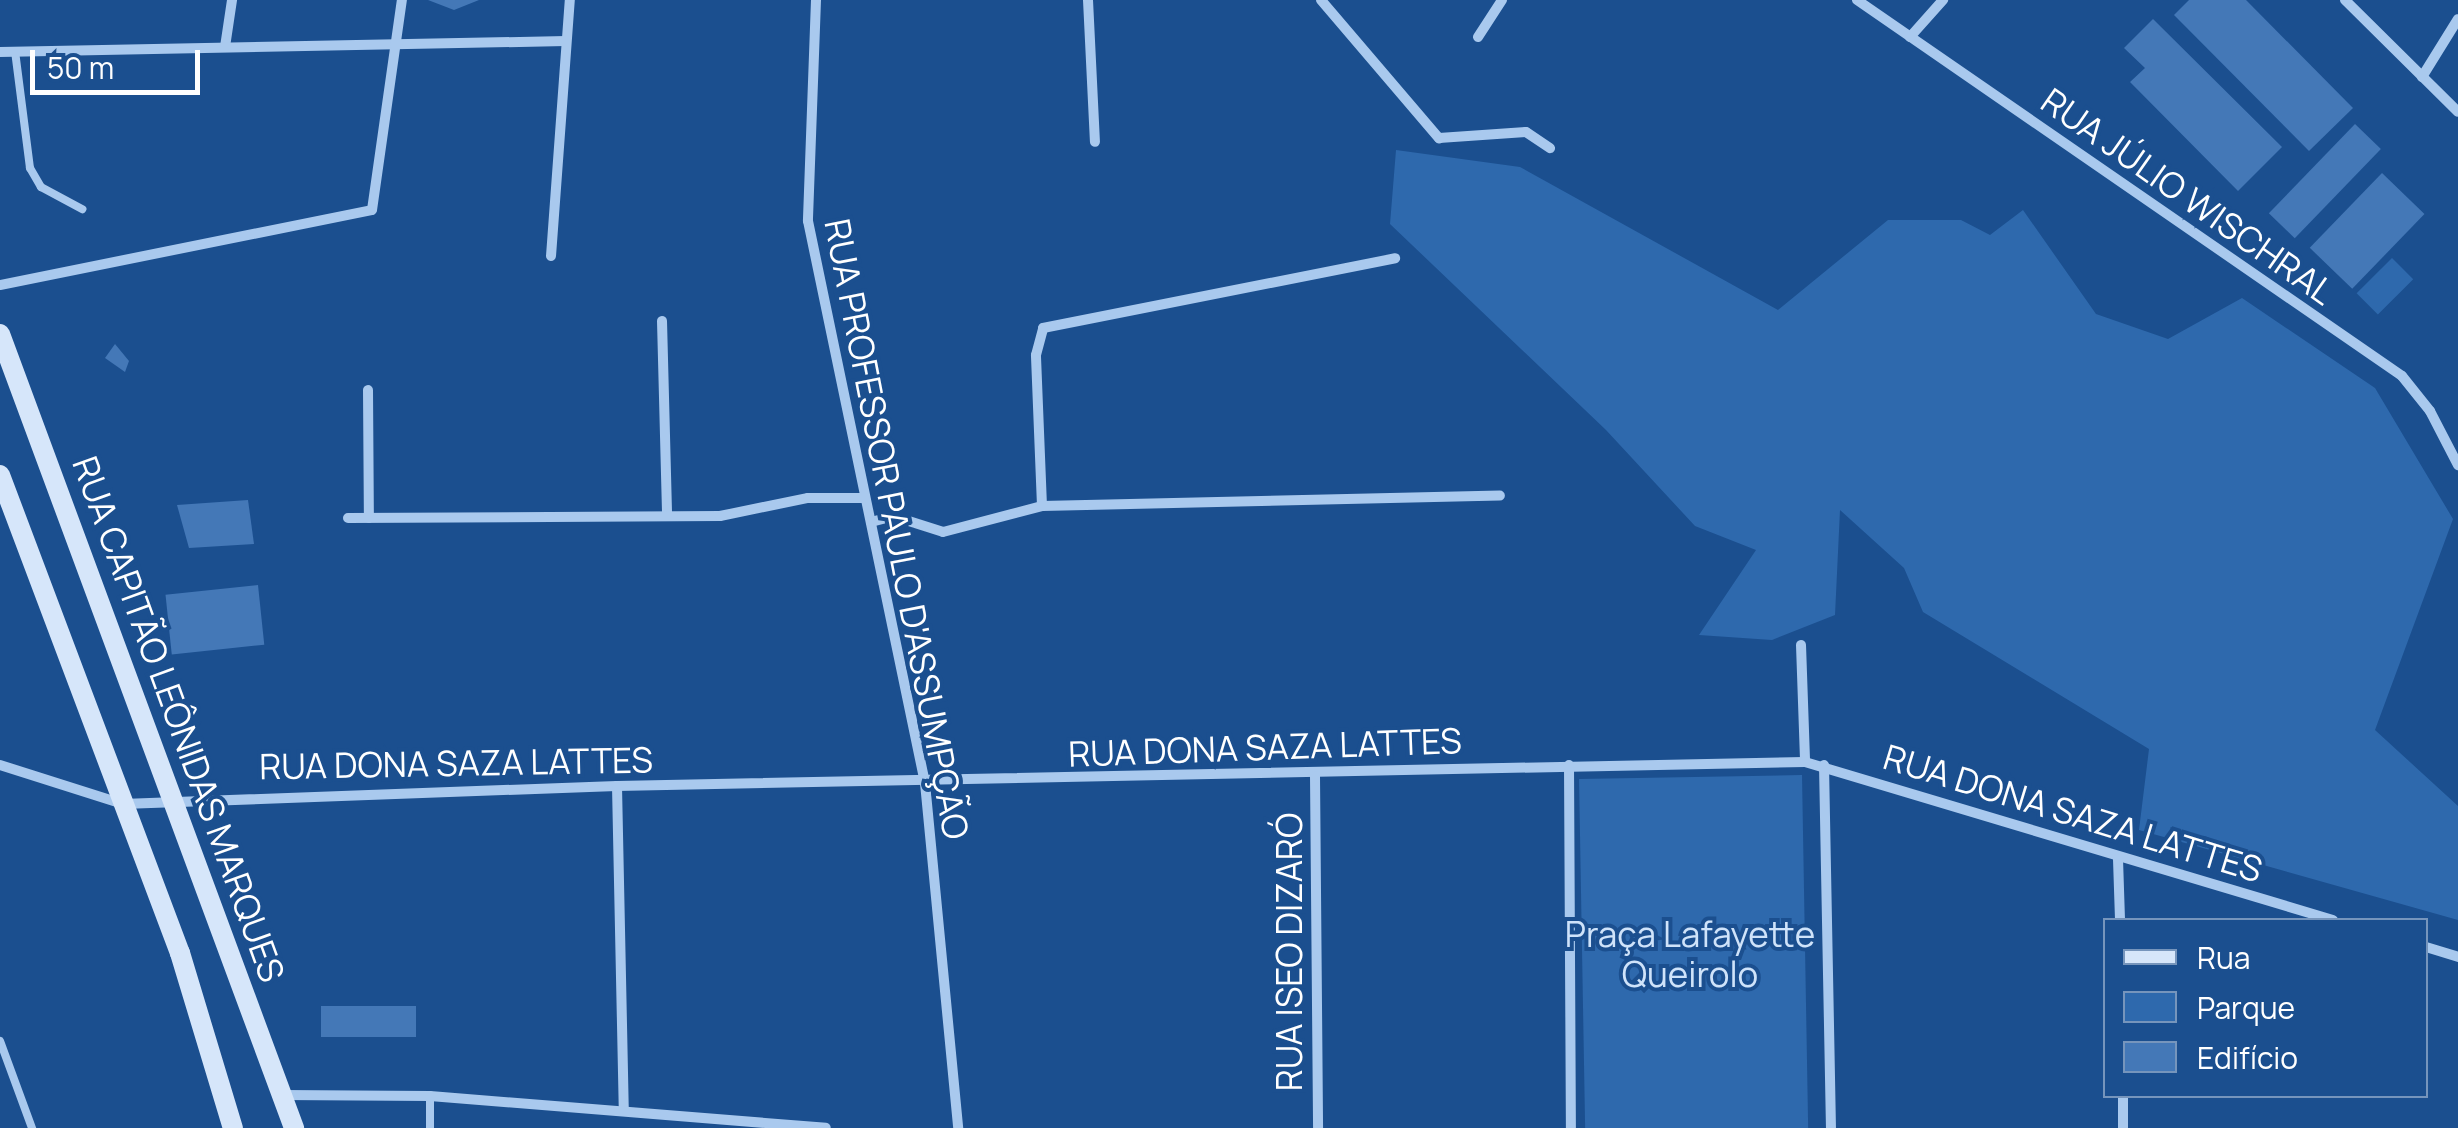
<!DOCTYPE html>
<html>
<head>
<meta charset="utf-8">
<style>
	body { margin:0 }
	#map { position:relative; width:2458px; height:1128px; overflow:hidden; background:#1b4f8f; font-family:Manrope,sans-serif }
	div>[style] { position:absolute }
	.green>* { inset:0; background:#2e69ad; transform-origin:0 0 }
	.building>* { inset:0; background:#4478b7; transform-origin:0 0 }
	.service>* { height:8px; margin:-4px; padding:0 4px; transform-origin:4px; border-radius:4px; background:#a9c9ee }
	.minor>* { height:10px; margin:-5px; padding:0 5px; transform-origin:5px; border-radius:5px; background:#a9c9ee }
	.secondary>* { height:20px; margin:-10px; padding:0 10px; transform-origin:10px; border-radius:10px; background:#d6e6fa }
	span { translate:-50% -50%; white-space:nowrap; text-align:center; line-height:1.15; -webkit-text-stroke:8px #1b4f8f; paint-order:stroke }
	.street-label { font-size:35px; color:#fff }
	.park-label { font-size:35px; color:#cfe3fa }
	.legend { position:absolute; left:2103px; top:918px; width:325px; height:180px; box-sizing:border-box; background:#1b4f8f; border:2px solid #7695bc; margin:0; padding:12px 18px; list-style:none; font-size:30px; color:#fff }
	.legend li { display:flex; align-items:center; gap:20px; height:50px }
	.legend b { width:50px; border:2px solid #7695bc }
	.scale { position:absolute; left:30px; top:50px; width:170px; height:45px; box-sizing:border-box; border:5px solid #fff; border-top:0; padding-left:12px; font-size:30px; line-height:35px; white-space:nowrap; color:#fff; -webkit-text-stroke:8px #1b4f8f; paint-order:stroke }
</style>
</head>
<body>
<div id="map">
	<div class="green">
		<i style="clip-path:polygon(1396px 150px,1520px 167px,1778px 310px,1888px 220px,1961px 220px,1990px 235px,2023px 210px,2096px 314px,2168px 339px,2242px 298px,2375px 388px,2453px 519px,2375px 730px,2458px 806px,2458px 920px,2139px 830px,2149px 749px,1923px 612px,1904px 568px,1840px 510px,1835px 615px,1772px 640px,1699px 635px,1756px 550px,1695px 526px,1606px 430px,1390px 224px)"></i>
		<i style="left:2392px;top:258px;width:30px;height:50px;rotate:45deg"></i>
		<i style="left:1802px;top:775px;width:353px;height:223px;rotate:89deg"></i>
	</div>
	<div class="building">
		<i style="clip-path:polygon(428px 0,479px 0,454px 10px)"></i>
		<i style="clip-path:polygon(2189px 0,2246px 0,2353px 108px,2309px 151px,2174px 15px)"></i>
		<i style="clip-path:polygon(2153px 19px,2282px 147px,2238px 191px,2130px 82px,2145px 68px,2124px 48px)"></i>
		<i style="left:2355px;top:124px;width:36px;height:124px;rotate:44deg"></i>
		<i style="left:2382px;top:173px;width:59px;height:104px;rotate:44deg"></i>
		<i style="clip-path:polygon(115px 344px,129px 361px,125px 372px,105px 358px)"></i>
		<i style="clip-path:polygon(248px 500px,254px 544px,189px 548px,177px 505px)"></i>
		<i style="left:258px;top:585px;width:60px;height:93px;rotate:84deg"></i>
		<i style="left:321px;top:1006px;width:95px;height:31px"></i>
	</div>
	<div class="service">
		<i style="left:15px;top:51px;width:118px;rotate:82.7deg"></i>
		<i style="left:30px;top:168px;width:22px;rotate:60deg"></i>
		<i style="left:41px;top:187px;width:47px;rotate:28.2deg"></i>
		<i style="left:0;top:1041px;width:93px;rotate:69.8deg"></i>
		<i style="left:430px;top:1128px;width:32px;rotate:-90deg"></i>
	</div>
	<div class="minor">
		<i style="left:816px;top:0;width:221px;rotate:92.1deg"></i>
		<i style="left:808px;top:221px;width:574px;rotate:78.24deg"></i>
		<i style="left:925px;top:783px;width:347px;rotate:84.5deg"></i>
		<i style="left:1088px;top:0;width:142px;rotate:87.2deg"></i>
		<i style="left:1321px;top:0;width:182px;rotate:49.5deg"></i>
		<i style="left:1439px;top:138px;width:87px;rotate:-3.9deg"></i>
		<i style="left:1526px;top:132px;width:29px;rotate:34deg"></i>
		<i style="left:1857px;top:0;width:662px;rotate:34.6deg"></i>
		<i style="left:2402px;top:376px;width:45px;rotate:51.3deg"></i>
		<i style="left:2430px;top:411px;width:61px;rotate:62.6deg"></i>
		<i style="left:2345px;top:0;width:159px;rotate:44.7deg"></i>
		<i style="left:1478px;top:37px;width:44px;rotate:-57deg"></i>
		<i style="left:1910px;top:37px;width:50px;rotate:-48.3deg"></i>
		<i style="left:225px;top:47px;width:48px;rotate:-81.5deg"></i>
		<i style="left:0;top:52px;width:566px;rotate:-1.11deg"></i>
		<i style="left:2422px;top:77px;width:68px;rotate:-58.2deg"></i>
		<i style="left:551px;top:256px;width:257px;rotate:-85.8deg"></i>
		<i style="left:0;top:285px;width:379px;rotate:-11.4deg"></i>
		<i style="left:372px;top:210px;width:212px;rotate:-81.9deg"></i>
		<i style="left:662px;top:321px;width:195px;rotate:88.5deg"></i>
		<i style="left:368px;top:390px;width:128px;rotate:89.6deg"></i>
		<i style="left:1042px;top:506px;width:151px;rotate:-92.3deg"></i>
		<i style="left:1036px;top:355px;width:28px;rotate:-75deg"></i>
		<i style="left:1043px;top:328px;width:359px;rotate:-11.2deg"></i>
		<i style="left:348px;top:518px;width:372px;rotate:-0.3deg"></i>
		<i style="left:720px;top:516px;width:90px;rotate:-11.6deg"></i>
		<i style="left:808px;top:498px;width:57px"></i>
		<i style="left:871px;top:522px;width:23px;rotate:-15deg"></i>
		<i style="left:893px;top:516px;width:52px;rotate:17.7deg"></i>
		<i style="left:943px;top:532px;width:102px;rotate:-14.7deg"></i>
		<i style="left:1042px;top:506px;width:458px;rotate:-1.3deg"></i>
		<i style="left:1801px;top:645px;width:117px;rotate:88deg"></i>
		<i style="left:0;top:765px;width:129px;rotate:17.6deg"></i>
		<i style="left:123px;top:804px;width:494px;rotate:-2.1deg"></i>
		<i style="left:617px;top:786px;width:1188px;rotate:-1.16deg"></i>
		<i style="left:1805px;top:762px;width:551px;rotate:16.66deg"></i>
		<i style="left:1569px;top:765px;width:363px;rotate:89.7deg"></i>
		<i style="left:1824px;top:765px;width:363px;rotate:88.9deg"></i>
		<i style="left:1315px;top:776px;width:352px;rotate:89.5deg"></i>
		<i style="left:617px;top:786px;width:323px;rotate:88.8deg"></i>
		<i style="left:2118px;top:859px;width:61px;rotate:88.1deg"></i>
		<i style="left:2426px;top:947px;width:34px;rotate:17deg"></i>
		<i style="left:282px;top:1095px;width:148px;rotate:0.4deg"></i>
		<i style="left:430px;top:1096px;width:397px;rotate:4.6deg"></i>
		<i style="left:2123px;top:1096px;width:32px;rotate:90deg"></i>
	</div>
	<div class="secondary">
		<i style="left:0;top:334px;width:847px;rotate:69.68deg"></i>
		<i style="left:0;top:475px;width:511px;rotate:69.37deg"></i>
		<i style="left:180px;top:953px;width:183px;rotate:73.2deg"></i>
	</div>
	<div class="street-label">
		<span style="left:2188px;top:196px;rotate:35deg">RUA JÚLIO WISCHRAL</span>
		<span style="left:897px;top:529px;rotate:79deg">RUA PROFESSOR PAULO D'ASSUMPÇÃO</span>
		<span style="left:179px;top:719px;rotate:70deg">RUA CAPITÃO LEÔNIDAS MARQUES</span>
		<span style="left:1265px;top:747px;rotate:-2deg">RUA DONA SAZA LATTES</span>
		<span style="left:456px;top:763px;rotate:-1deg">RUA DONA SAZA LATTES</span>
		<span style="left:2073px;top:813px;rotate:17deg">RUA DONA SAZA LATTES</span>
		<span style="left:1289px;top:952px;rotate:-90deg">RUA ISEO DIZARÓ</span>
	</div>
	<div class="park-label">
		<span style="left:1690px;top:954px">Praça Lafayette<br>Queirolo</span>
	</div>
	<ul class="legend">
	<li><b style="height:12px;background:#d6e6fa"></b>Rua</li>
	<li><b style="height:28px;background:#2e69ad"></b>Parque</li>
	<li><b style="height:28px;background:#4478b7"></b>Edifício</li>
	</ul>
	<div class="scale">50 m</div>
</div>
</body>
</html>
